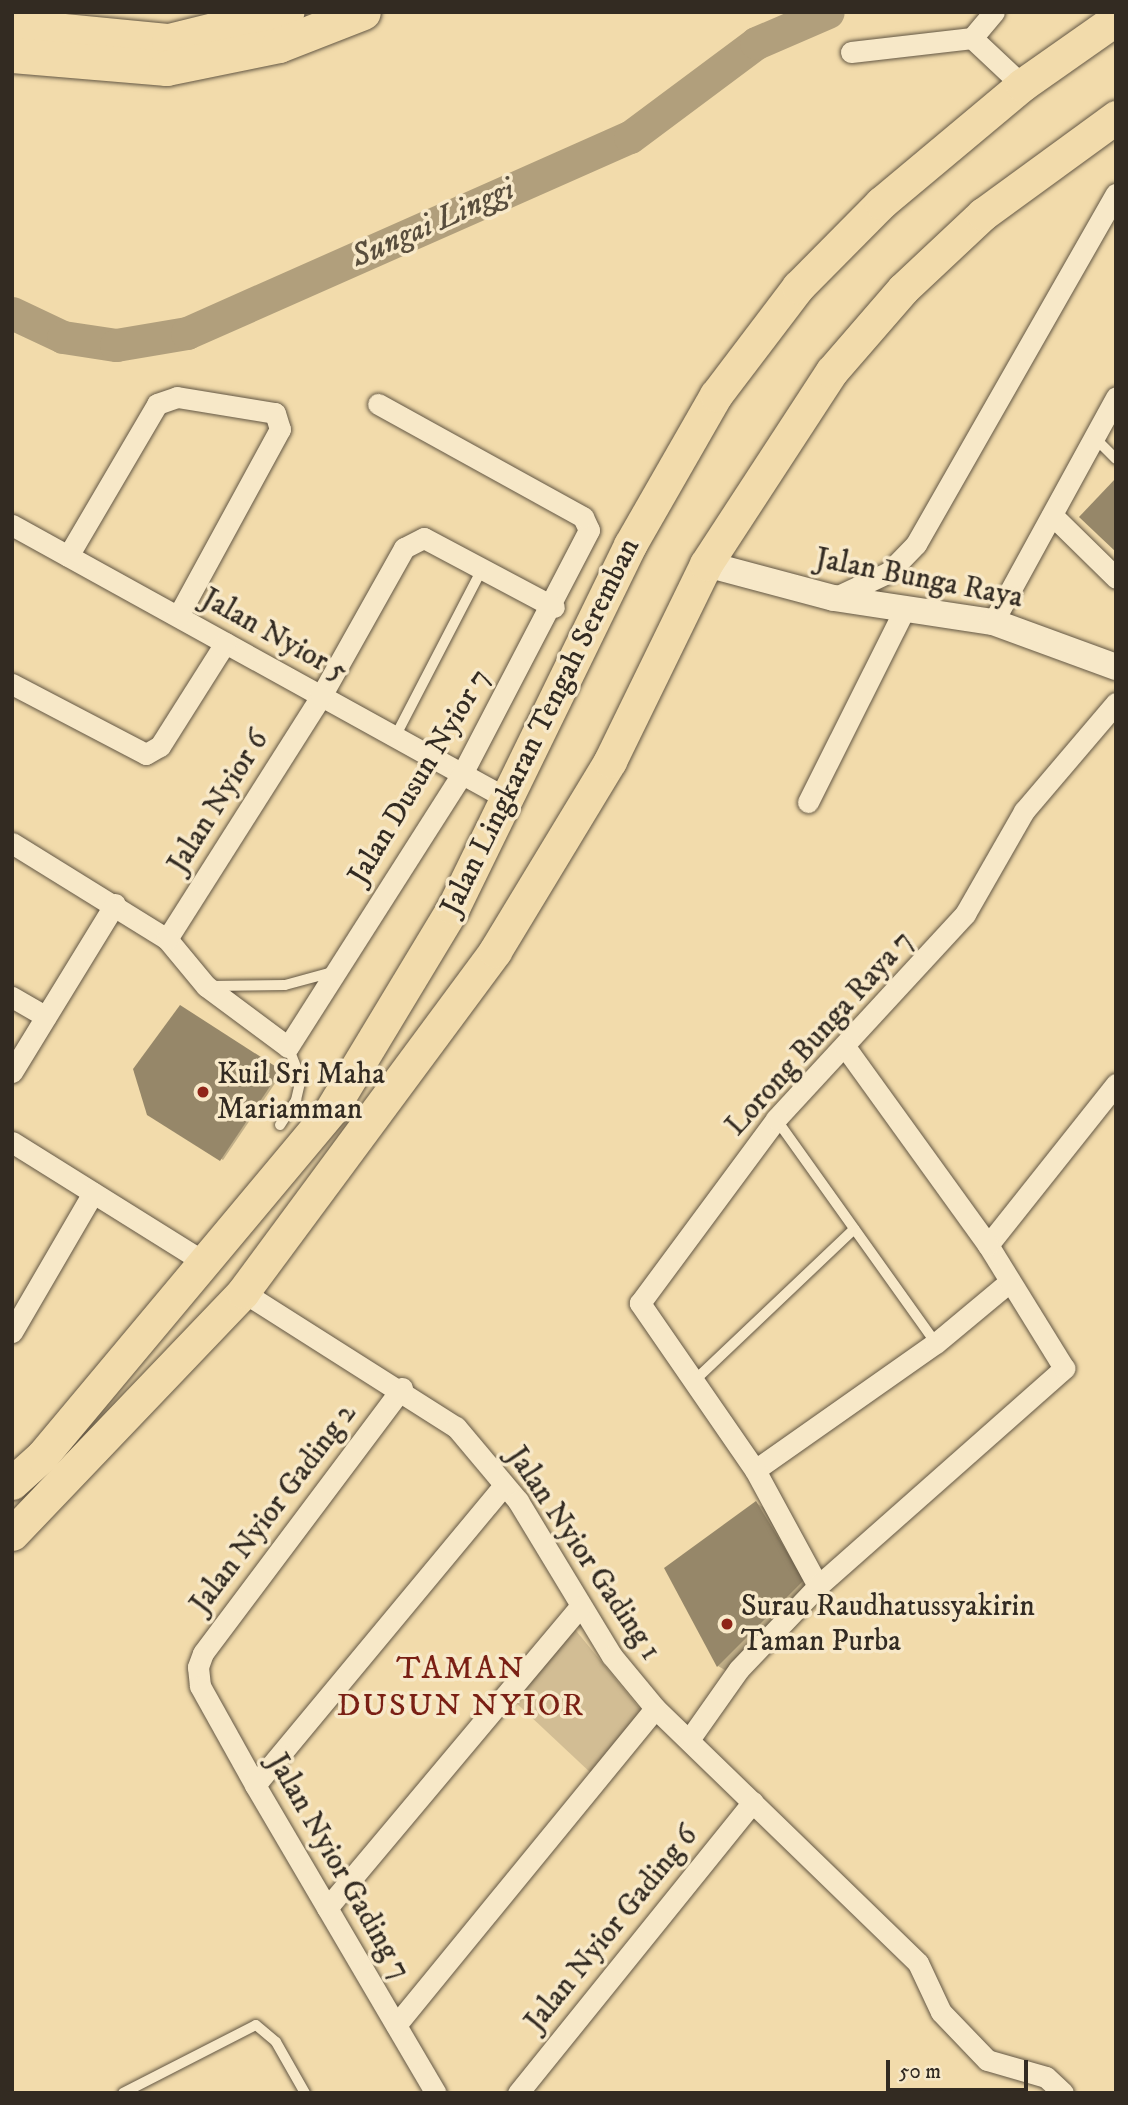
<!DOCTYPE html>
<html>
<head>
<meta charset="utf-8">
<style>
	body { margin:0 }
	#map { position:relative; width:1128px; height:2105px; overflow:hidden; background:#f2dbab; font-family:"IM FELL DW Pica",serif }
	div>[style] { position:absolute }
	.green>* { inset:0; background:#d2bd94 }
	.shadow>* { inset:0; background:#0003 }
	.river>* { height:33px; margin:-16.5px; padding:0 16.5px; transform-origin:16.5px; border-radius:16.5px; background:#b19f7c }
	.building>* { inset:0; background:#968769 }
	.roads { filter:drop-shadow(0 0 2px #635744) drop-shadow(0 0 2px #635744) }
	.service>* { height:10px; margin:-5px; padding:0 5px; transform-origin:5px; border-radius:5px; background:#f7e8c8 }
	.minor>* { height:21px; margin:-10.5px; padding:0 10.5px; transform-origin:10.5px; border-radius:10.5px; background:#f7e8c8 }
	.tertiary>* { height:26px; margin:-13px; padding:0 13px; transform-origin:13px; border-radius:13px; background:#f7e8c8 }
	.primary>* { height:33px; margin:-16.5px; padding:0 16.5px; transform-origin:16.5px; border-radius:16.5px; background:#f2dbab }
	.trunk>* { height:35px; margin:-17.5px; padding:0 17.5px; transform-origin:17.5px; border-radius:17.5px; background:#f2dbab }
	.dots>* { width:19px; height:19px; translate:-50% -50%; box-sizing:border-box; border:4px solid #f7e8c8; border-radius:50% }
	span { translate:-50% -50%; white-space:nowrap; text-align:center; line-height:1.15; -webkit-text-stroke:7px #f7e8c8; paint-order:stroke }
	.street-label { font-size:30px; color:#332b22 }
	.poi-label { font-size:30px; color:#332b22 }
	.left { translate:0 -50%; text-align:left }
	.water-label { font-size:32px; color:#594e3d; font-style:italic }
	.neighbourhood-label { font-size:32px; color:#7a1f14; letter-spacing:2px }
	.frame { position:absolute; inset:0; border:14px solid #332b22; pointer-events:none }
	.scale { position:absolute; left:886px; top:2060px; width:142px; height:32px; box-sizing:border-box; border:4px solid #332b22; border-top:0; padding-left:9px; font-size:21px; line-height:24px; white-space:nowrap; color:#332b22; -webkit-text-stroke:5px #f7e8c8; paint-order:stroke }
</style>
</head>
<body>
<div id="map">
	<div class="green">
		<i style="clip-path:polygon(573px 1627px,644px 1714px,593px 1775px,513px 1700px)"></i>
	</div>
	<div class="shadow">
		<i style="clip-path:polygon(181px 1007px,282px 1073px,223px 1160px,149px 1113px)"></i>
		<i style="clip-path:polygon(756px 1503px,768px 1510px,816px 1587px,730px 1673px,718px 1666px)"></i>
	</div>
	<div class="river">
		<i style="left:12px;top:313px;width:56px;rotate:25.2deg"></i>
		<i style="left:63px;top:337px;width:54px;rotate:8.6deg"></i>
		<i style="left:116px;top:345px;width:72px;rotate:-9.6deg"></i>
		<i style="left:187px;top:333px;width:484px;rotate:-23.9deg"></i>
		<i style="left:630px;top:137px;width:157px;rotate:-36.7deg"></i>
		<i style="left:756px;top:43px;width:78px;rotate:-23.3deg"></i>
	</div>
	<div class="building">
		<i style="clip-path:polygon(1116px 478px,1116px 552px,1079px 517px)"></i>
		<i style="clip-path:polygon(180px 1005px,281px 1070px,220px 1161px,147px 1115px,133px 1069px)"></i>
		<i style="clip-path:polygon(756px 1501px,804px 1580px,717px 1667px,664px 1568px)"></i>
	</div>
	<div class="roads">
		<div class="service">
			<i style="left:1094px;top:437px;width:31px;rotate:45deg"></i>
			<i style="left:395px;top:737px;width:189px;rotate:-62.6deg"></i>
			<i style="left:211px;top:986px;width:74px;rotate:-0.8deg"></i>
			<i style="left:285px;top:985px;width:50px;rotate:-15.2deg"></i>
			<i style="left:776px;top:1119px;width:275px;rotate:54.5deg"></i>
			<i style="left:280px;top:1125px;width:30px;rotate:-57deg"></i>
			<i style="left:296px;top:1100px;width:22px;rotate:-77deg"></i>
			<i style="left:301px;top:1079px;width:35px;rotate:-112deg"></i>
			<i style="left:694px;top:1381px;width:221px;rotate:-43.5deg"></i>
			<i style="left:123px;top:2093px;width:149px;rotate:-27.1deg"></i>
			<i style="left:256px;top:2025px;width:26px;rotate:40deg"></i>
			<i style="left:276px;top:2042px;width:59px;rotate:60.4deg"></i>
		</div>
		<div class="minor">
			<i style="left:972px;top:38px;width:34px;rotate:-50deg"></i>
			<i style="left:851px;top:52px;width:122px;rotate:-6.6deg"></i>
			<i style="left:972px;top:38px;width:69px;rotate:43.2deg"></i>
			<i style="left:1052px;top:515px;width:90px;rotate:44.5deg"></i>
			<i style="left:12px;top:525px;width:564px;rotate:28.93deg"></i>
			<i style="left:68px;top:556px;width:176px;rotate:-59.6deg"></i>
			<i style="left:157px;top:404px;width:21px;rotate:-19deg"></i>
			<i style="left:177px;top:397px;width:99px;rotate:9.3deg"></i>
			<i style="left:275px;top:413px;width:17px;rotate:73deg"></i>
			<i style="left:280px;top:429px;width:213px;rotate:118.6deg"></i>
			<i style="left:834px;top:598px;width:61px;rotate:-25.3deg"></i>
			<i style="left:889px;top:572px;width:39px;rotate:-46deg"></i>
			<i style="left:916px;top:544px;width:403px;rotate:-60.3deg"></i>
			<i style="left:993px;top:622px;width:256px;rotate:-61.3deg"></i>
			<i style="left:12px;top:684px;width:151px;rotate:27.6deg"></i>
			<i style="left:146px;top:754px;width:16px;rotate:-30deg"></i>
			<i style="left:160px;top:746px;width:122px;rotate:-57.7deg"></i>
			<i style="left:808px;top:802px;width:217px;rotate:-63.4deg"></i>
			<i style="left:12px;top:843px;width:182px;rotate:31.8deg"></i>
			<i style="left:167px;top:939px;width:61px;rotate:50.3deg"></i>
			<i style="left:206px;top:986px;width:102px;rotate:36.6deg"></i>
			<i style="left:288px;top:1047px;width:324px;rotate:-57.5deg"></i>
			<i style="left:462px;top:774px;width:275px;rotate:-62.5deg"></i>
			<i style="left:589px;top:530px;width:14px;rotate:-115deg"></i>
			<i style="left:583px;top:517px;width:234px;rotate:-151.1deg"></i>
			<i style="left:167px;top:939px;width:288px;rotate:-57.6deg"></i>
			<i style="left:321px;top:696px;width:170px;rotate:-60.7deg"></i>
			<i style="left:404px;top:548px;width:22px;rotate:-27deg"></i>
			<i style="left:424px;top:538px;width:147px;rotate:28deg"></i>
			<i style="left:12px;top:997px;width:39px;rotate:30deg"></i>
			<i style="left:12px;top:1072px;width:197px;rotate:-58.5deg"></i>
			<i style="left:12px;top:1142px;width:226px;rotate:32deg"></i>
			<i style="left:988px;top:1245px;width:206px;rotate:-51.5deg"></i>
			<i style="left:243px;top:1292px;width:252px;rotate:32.4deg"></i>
			<i style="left:456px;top:1427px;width:97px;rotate:50deg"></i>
			<i style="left:518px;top:1501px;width:181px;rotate:58.8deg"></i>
			<i style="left:612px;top:1656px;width:67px;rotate:50.4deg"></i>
			<i style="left:655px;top:1708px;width:366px;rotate:44.1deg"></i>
			<i style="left:918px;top:1963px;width:54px;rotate:64.9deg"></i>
			<i style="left:941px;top:2012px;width:66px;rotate:46.2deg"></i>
			<i style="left:987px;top:2060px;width:61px;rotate:16.1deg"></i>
			<i style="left:1046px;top:2077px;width:23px;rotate:43deg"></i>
			<i style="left:12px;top:1332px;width:161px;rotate:-59.8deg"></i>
			<i style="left:402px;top:1388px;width:331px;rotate:126.9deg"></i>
			<i style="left:203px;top:1653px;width:15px;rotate:110deg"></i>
			<i style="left:198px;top:1667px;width:19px;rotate:84deg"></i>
			<i style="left:200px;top:1686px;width:113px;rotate:60.9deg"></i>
			<i style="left:255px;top:1785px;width:357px;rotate:59.6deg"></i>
			<i style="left:755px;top:1470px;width:221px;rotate:-35.1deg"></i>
			<i style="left:936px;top:1343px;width:94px;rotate:-39.8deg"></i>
			<i style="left:818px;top:1586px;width:132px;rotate:-118.5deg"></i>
			<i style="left:755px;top:1470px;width:203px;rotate:-124.6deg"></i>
			<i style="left:640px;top:1303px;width:229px;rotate:-53.5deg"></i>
			<i style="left:776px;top:1119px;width:279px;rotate:-47.3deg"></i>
			<i style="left:965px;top:914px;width:119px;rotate:-60.2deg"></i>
			<i style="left:1024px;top:811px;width:142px;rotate:-49.6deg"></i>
			<i style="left:691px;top:1737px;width:83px;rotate:-54.8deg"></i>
			<i style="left:739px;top:1669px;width:115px;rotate:-46.4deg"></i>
			<i style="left:818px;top:1586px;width:329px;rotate:-41.5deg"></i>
			<i style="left:1064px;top:1368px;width:145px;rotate:-121.7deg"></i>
			<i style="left:988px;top:1245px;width:244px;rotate:-125.8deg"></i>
			<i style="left:255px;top:1785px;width:390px;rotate:-50.3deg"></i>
			<i style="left:327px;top:1908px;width:394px;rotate:-50deg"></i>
			<i style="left:396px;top:2025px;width:409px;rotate:-50.7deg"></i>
			<i style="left:518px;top:2093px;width:374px;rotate:-51.1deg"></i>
		</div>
		<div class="tertiary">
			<i style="left:706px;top:564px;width:132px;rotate:14.9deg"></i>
			<i style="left:834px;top:598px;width:161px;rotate:8.6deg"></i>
			<i style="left:993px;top:622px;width:131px;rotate:20.1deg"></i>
		</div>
		<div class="primary">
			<i style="left:12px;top:1483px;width:40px;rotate:-42deg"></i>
			<i style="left:42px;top:1456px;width:451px;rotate:-50.1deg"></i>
			<i style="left:331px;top:1110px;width:236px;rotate:-58.9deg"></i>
			<i style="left:453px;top:908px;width:404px;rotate:-64deg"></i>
			<i style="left:630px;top:545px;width:173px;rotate:-60.2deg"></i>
			<i style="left:716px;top:395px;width:136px;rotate:-52.8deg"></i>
			<i style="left:798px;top:287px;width:118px;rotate:-45.3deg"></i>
			<i style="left:881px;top:203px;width:184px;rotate:-39.9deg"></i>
			<i style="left:1022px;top:85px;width:115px;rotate:-35.1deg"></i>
			<i style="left:12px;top:1534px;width:335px;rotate:-46.3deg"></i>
			<i style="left:243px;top:1292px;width:424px;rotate:-53.5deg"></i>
			<i style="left:495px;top:951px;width:222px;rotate:-58.8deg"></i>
			<i style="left:610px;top:761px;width:219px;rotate:-64deg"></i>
			<i style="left:706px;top:564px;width:230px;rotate:-56.9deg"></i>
			<i style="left:832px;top:371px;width:108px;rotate:-49.1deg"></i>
			<i style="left:903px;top:289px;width:110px;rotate:-43.2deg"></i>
			<i style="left:983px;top:214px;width:165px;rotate:-36.1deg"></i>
		</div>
		<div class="trunk">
			<i style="left:12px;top:26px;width:158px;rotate:5.5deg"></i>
			<i style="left:169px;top:41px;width:121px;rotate:-13.9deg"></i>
			<i style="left:12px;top:55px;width:155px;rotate:4.8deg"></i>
			<i style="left:166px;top:68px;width:115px;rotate:-11.5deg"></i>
			<i style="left:279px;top:45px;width:90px;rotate:-21.4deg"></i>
		</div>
	</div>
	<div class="dots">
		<i style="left:203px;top:1092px;background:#8f2418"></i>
		<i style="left:727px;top:1624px;background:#8f2418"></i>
	</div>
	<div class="street-label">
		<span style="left:919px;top:579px;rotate:11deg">Jalan Bunga Raya</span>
		<span style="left:274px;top:636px;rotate:29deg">Jalan Nyior 5</span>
		<span style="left:541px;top:727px;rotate:-64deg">Jalan Lingkaran Tengah Seremban</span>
		<span style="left:420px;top:777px;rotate:-59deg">Jalan Dusun Nyior 7</span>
		<span style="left:219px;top:802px;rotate:-58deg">Jalan Nyior 6</span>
		<span style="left:820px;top:1034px;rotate:-48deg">Lorong Bunga Raya 7</span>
		<span style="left:274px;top:1509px;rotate:-53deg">Jalan Nyior Gading 2</span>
		<span style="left:583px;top:1554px;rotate:56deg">Jalan Nyior Gading 1</span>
		<span style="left:338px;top:1867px;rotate:60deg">Jalan Nyior Gading 7</span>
		<span style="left:612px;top:1929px;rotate:-51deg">Jalan Nyior Gading 6</span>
	</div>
	<div class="poi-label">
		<span class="left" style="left:217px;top:1092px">Kuil Sri Maha<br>Mariamman</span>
		<span class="left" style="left:741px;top:1624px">Surau Raudhatussyakirin<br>Taman Purba</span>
	</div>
	<div class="water-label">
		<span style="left:433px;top:224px;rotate:-24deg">Sungai Linggi</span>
	</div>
	<div class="neighbourhood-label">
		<span style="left:461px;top:1688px">TAMAN<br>DUSUN NYIOR</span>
	</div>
	<div class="frame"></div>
	<div class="scale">50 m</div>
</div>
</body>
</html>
